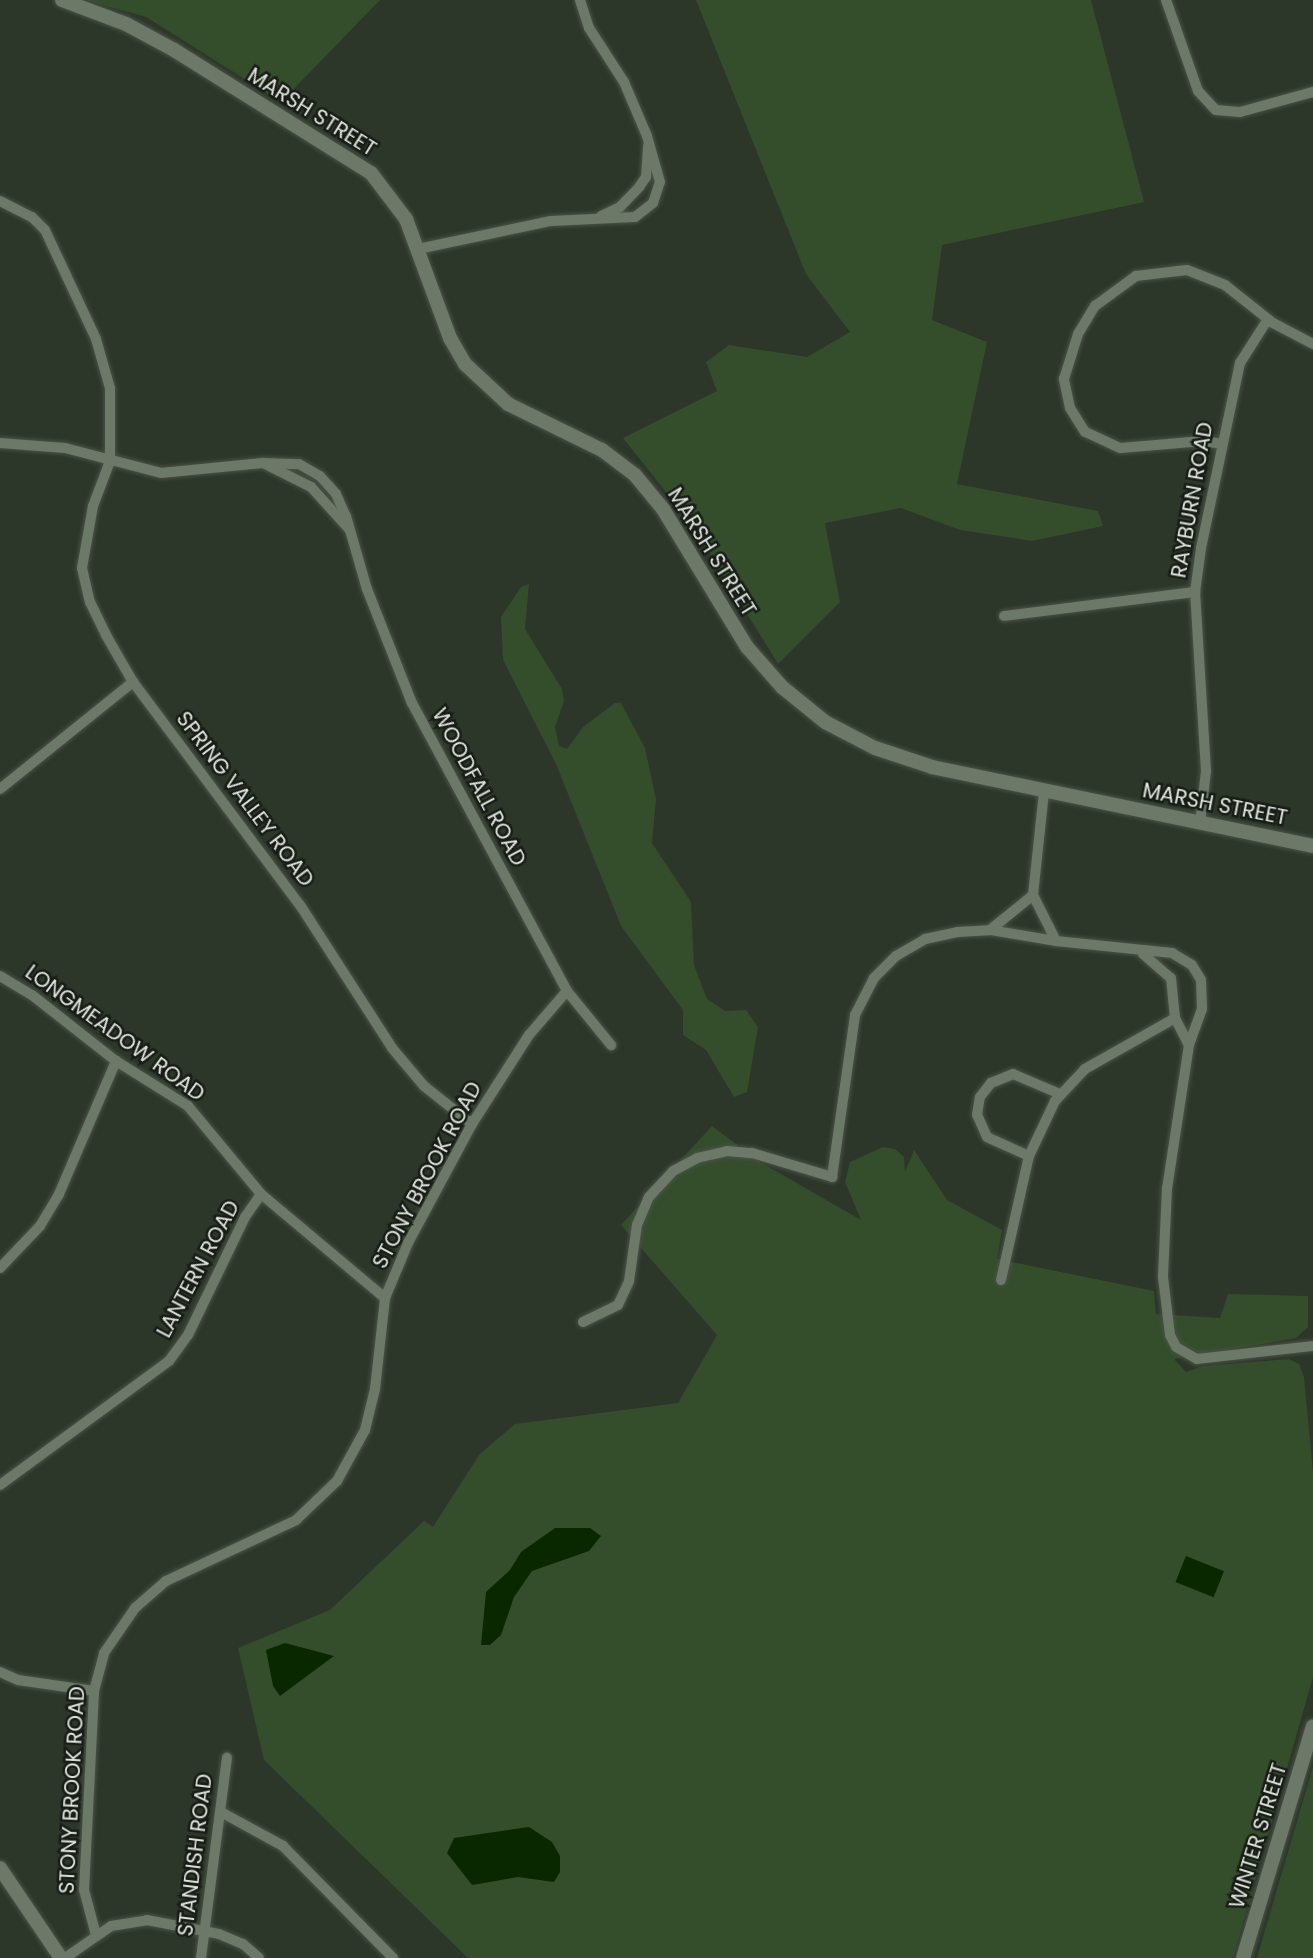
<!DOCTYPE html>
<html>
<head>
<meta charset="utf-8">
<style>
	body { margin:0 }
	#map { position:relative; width:1313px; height:1958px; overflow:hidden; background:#2c3629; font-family:Poppins,sans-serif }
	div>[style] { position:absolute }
	.green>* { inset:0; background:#344e2b }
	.water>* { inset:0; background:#0a2800; transform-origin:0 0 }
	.roads { filter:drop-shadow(0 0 2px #495246) drop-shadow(0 0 2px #495246) }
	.street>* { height:10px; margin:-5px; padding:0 5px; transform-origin:5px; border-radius:5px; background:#6c7868 }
	.secondary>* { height:14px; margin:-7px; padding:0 7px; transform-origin:7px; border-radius:7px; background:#6c7868 }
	span { translate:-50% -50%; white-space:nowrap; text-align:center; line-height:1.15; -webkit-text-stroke:5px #181c16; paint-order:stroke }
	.street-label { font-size:21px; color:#e0e7de }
</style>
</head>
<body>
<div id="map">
	<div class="green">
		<i style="clip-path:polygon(85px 0,380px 0,281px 102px,146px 17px)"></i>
		<i style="clip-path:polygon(696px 0,1091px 0,1144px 202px,942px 245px,932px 320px,987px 342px,957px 484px,1098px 511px,1103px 526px,1032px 541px,960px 530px,901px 508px,825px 523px,840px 602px,778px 664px,693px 526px,623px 438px,717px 391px,706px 362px,729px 345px,807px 357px,850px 332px,806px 274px)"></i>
		<i style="clip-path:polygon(529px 584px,525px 629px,562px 689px,564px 701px,555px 727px,559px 746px,567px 749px,583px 727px,615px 703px,621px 703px,645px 748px,656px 799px,652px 843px,691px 902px,694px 965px,707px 999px,725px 1011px,746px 1010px,758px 1027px,747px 1092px,734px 1097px,706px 1050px,683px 1035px,683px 1010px,621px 926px,556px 764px,503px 660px,501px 617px,521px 587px)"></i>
		<i style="clip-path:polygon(712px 1126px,757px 1160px,861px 1220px,845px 1182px,850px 1162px,883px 1147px,895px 1149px,904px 1157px,905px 1172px,914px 1150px,947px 1200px,1002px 1230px,997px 1259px,1154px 1291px,1156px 1314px,1220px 1318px,1228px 1294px,1308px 1296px,1308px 1327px,1296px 1338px,1174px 1359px,1186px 1372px,1203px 1366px,1289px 1359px,1299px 1364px,1304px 1377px,1313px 1472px,1313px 1677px,1233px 1958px,468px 1958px,264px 1760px,238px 1648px,330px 1610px,424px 1521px,433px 1527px,479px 1455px,515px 1424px,678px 1403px,717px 1335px,621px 1225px)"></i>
		<i style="clip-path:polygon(1313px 1767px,1313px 1958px,1257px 1958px,1265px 1930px)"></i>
	</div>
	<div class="water">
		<i style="clip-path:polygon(555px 1528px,590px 1528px,601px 1536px,589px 1551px,532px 1571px,514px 1597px,501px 1635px,490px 1645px,481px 1645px,486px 1592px,510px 1570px,521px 1552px)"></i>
		<i style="left:1186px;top:1556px;width:41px;height:28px;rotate:22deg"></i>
		<i style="clip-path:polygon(285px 1643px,334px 1656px,280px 1696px,273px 1686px,266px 1650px)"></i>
		<i style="clip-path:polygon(529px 1827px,552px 1842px,560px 1856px,560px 1872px,554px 1882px,518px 1877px,472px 1885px,447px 1853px,454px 1838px)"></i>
	</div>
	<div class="roads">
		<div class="street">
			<i style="left:1166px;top:0;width:96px;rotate:70.6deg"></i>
			<i style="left:1198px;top:91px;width:26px;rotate:47deg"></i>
			<i style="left:1216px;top:110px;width:24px;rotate:5deg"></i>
			<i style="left:1240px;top:112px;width:76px;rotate:-15.3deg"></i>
			<i style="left:0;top:201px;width:36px;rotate:27deg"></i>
			<i style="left:32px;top:217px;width:18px;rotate:45deg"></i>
			<i style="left:45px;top:230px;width:120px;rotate:64.9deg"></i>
			<i style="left:96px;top:339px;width:51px;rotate:74.1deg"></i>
			<i style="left:110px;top:388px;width:73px;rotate:90deg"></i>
			<i style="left:110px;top:461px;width:48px;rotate:110.7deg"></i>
			<i style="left:93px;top:506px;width:63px;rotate:100.1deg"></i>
			<i style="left:82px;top:568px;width:35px;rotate:77deg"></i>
			<i style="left:90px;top:602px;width:37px;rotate:64deg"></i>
			<i style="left:106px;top:635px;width:54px;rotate:60.1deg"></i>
			<i style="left:133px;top:682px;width:279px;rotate:53.2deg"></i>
			<i style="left:300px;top:905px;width:170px;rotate:57.2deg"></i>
			<i style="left:392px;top:1048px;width:50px;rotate:49.9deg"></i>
			<i style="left:424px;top:1086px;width:61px;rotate:38.4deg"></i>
			<i style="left:601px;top:216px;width:21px;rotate:-25deg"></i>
			<i style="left:620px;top:207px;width:28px;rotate:-46deg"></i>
			<i style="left:639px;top:187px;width:12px;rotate:-55deg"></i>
			<i style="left:646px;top:177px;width:31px;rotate:-86deg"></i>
			<i style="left:418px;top:249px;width:136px;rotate:-11.9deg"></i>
			<i style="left:551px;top:221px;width:84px;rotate:-2.7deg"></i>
			<i style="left:635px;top:217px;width:23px;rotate:-38deg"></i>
			<i style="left:653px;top:203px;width:22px;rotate:-72deg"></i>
			<i style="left:660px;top:182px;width:48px;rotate:-105.8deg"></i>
			<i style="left:647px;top:136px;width:59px;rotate:-113.1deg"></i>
			<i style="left:624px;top:82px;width:64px;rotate:-122.9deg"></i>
			<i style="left:589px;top:28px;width:29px;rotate:-108deg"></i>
			<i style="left:0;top:443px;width:65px;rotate:4.4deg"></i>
			<i style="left:65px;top:448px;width:99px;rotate:14.6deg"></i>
			<i style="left:161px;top:473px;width:102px;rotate:-5.6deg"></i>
			<i style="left:1222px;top:444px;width:19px;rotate:-171deg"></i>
			<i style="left:1203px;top:441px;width:83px;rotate:175.2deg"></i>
			<i style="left:1120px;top:448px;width:38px;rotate:-155deg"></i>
			<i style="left:1085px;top:432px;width:28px;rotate:-122deg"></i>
			<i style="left:1070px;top:408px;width:30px;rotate:-102deg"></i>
			<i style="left:1064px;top:379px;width:47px;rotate:-72.7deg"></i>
			<i style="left:1078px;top:334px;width:33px;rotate:-59deg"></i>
			<i style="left:1095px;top:306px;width:51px;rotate:-36.2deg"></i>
			<i style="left:1136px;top:276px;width:51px;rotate:-6.7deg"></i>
			<i style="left:1187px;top:270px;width:41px;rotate:21.5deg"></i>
			<i style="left:1225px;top:285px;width:61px;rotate:38.4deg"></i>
			<i style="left:1273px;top:323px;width:45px;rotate:27.7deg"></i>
			<i style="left:349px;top:529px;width:57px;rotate:-132.1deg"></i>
			<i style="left:311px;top:487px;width:54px;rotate:-153.4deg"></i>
			<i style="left:263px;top:463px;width:36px;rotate:2deg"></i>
			<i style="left:299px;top:464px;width:24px;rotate:30deg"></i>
			<i style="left:320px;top:476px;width:24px;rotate:48deg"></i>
			<i style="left:336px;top:494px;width:24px;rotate:66deg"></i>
			<i style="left:346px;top:516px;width:76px;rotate:74deg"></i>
			<i style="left:367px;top:589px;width:123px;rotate:68.5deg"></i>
			<i style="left:412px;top:703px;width:327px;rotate:61.7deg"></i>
			<i style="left:567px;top:991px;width:70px;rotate:50.8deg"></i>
			<i style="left:1004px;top:616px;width:193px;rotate:-7.2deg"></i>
			<i style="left:0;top:789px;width:171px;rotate:-38.8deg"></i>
			<i style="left:1044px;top:792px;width:104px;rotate:96.1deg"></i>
			<i style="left:1033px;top:895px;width:51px;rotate:63.4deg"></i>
			<i style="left:1056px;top:941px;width:117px;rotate:5.9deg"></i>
			<i style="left:1172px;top:953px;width:23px;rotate:31deg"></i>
			<i style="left:1192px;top:965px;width:17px;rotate:59deg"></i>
			<i style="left:1201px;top:980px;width:29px;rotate:88deg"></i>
			<i style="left:1202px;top:1009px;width:38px;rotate:110deg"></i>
			<i style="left:1189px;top:1045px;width:145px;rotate:98.7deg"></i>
			<i style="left:1167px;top:1188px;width:89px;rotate:92.6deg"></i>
			<i style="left:1163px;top:1277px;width:58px;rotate:83.1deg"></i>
			<i style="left:1170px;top:1335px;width:13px;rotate:63deg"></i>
			<i style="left:1176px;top:1347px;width:24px;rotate:30deg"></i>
			<i style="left:1197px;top:1359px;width:117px;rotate:-6.4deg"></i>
			<i style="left:1200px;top:823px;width:52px;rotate:-83.4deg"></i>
			<i style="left:1206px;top:771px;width:179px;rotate:-93.5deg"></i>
			<i style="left:1195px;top:592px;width:44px;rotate:-82.2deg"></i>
			<i style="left:1201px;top:548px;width:189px;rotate:-78.1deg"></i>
			<i style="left:1240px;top:363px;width:52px;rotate:-57.5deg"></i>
			<i style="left:990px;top:930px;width:55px;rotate:-39.1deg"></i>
			<i style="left:1143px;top:954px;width:37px;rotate:41deg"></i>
			<i style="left:1171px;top:978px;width:40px;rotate:84.3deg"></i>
			<i style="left:1175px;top:1018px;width:30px;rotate:63deg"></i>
			<i style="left:0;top:976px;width:37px;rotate:31deg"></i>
			<i style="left:32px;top:995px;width:107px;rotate:38.2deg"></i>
			<i style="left:116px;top:1061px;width:85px;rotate:32deg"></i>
			<i style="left:188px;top:1106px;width:114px;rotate:50.3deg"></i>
			<i style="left:261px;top:1194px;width:162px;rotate:40deg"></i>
			<i style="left:1029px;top:1156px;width:46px;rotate:-155.7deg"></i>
			<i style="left:987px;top:1137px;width:24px;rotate:-114deg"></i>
			<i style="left:977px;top:1115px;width:18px;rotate:-81deg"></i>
			<i style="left:980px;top:1097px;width:18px;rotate:-52deg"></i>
			<i style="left:991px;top:1083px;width:24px;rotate:-22deg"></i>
			<i style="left:1013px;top:1074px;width:51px;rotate:23.1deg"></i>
			<i style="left:0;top:1268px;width:58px;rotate:-46.4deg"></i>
			<i style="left:40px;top:1226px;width:37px;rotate:-59deg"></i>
			<i style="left:59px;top:1194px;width:145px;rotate:-66.8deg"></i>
			<i style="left:1001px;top:1280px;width:127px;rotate:-77.3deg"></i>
			<i style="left:1029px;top:1156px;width:61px;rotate:-64.7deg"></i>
			<i style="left:1055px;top:1101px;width:44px;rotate:-46.8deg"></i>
			<i style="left:1085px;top:1069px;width:103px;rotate:-29.5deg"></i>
			<i style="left:583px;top:1322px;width:39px;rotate:-26deg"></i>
			<i style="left:618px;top:1305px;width:26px;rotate:-65deg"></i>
			<i style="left:629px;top:1281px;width:57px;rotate:-81.9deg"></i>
			<i style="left:637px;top:1225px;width:30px;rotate:-67deg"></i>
			<i style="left:649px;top:1197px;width:35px;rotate:-47deg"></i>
			<i style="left:673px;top:1171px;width:27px;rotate:-28deg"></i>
			<i style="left:697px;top:1158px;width:31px;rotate:-13deg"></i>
			<i style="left:727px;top:1151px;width:25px;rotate:5deg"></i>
			<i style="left:752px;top:1153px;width:84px;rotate:16.7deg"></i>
			<i style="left:832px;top:1177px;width:164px;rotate:-81.9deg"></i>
			<i style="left:855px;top:1015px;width:42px;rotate:-62.8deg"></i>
			<i style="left:874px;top:978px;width:31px;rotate:-45deg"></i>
			<i style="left:896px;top:956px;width:34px;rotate:-30deg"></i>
			<i style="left:925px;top:939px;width:33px;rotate:-12deg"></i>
			<i style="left:957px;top:932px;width:33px;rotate:-3deg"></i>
			<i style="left:990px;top:930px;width:67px;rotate:9.5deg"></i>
			<i style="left:0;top:1485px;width:210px;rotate:-36.3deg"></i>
			<i style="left:169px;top:1361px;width:32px;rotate:-54deg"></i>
			<i style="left:188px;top:1335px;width:131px;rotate:-64.2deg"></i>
			<i style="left:245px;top:1217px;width:28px;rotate:-55deg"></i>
			<i style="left:0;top:1672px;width:20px;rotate:24deg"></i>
			<i style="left:18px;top:1680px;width:77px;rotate:8.2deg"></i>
			<i style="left:221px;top:1812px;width:71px;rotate:28.7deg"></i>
			<i style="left:283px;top:1846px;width:157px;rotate:45.5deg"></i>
			<i style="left:96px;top:1935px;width:47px;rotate:-104.9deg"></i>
			<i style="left:84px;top:1890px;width:199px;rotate:-87.1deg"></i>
			<i style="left:94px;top:1691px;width:39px;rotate:-75deg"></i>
			<i style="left:104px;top:1653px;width:55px;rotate:-55.4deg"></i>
			<i style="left:135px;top:1608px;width:41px;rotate:-41.1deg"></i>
			<i style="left:166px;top:1581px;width:144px;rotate:-25.1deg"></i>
			<i style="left:296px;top:1520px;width:57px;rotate:-43.6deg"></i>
			<i style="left:337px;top:1481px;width:58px;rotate:-61.2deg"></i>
			<i style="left:365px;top:1430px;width:42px;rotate:-76.3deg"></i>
			<i style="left:375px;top:1389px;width:92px;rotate:-83.7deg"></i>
			<i style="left:385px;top:1298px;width:60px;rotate:-67.3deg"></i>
			<i style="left:408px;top:1243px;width:135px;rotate:-61.7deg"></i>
			<i style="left:472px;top:1124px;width:106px;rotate:-57.4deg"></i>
			<i style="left:529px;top:1035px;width:58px;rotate:-49.2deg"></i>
			<i style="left:65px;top:1958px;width:56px;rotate:-34.8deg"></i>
			<i style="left:111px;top:1926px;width:36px;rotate:-9deg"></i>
			<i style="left:147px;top:1920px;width:73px;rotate:11deg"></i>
			<i style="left:219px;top:1934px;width:26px;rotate:23deg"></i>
			<i style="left:243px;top:1944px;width:21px;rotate:41deg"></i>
			<i style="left:201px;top:1958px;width:202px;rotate:-82.6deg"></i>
		</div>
		<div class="secondary">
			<i style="left:62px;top:0;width:68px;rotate:20.6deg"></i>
			<i style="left:126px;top:24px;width:55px;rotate:28.4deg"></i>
			<i style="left:174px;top:50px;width:232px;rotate:32deg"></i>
			<i style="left:371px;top:173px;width:58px;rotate:52.7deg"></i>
			<i style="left:406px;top:219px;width:127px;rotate:69.7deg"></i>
			<i style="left:450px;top:338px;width:30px;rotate:60deg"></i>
			<i style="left:465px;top:364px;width:59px;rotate:42.9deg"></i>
			<i style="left:508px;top:404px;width:105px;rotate:26.1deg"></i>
			<i style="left:602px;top:450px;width:41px;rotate:37.1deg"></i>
			<i style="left:635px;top:475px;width:44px;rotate:50.5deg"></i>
			<i style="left:663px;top:509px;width:162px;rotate:58.7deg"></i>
			<i style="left:747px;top:647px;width:53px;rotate:48.8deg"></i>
			<i style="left:782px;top:687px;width:55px;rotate:39.1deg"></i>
			<i style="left:825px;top:722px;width:56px;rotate:27.5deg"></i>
			<i style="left:875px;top:748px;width:60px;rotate:18.4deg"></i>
			<i style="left:932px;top:767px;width:389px;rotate:11.7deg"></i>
			<i style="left:0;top:1868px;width:109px;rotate:55.9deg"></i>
			<i style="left:1243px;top:1958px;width:242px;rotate:-73.2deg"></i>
		</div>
	</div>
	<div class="street-label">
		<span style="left:312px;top:112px;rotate:32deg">MARSH STREET</span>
		<span style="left:1192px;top:500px;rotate:-80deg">RAYBURN ROAD</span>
		<span style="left:712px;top:552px;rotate:58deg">MARSH STREET</span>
		<span style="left:479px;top:787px;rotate:62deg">WOODFALL ROAD</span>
		<span style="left:245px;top:799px;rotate:53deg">SPRING VALLEY ROAD</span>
		<span style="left:1215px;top:804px;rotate:11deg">MARSH STREET</span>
		<span style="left:115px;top:1033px;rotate:36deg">LONGMEADOW ROAD</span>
		<span style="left:427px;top:1175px;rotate:-62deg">STONY BROOK ROAD</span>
		<span style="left:198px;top:1269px;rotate:-62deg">LANTERN ROAD</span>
		<span style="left:72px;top:1790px;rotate:-87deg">STONY BROOK ROAD</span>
		<span style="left:1258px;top:1836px;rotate:-73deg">WINTER STREET</span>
		<span style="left:195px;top:1855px;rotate:-83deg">STANDISH ROAD</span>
	</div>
</div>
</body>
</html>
